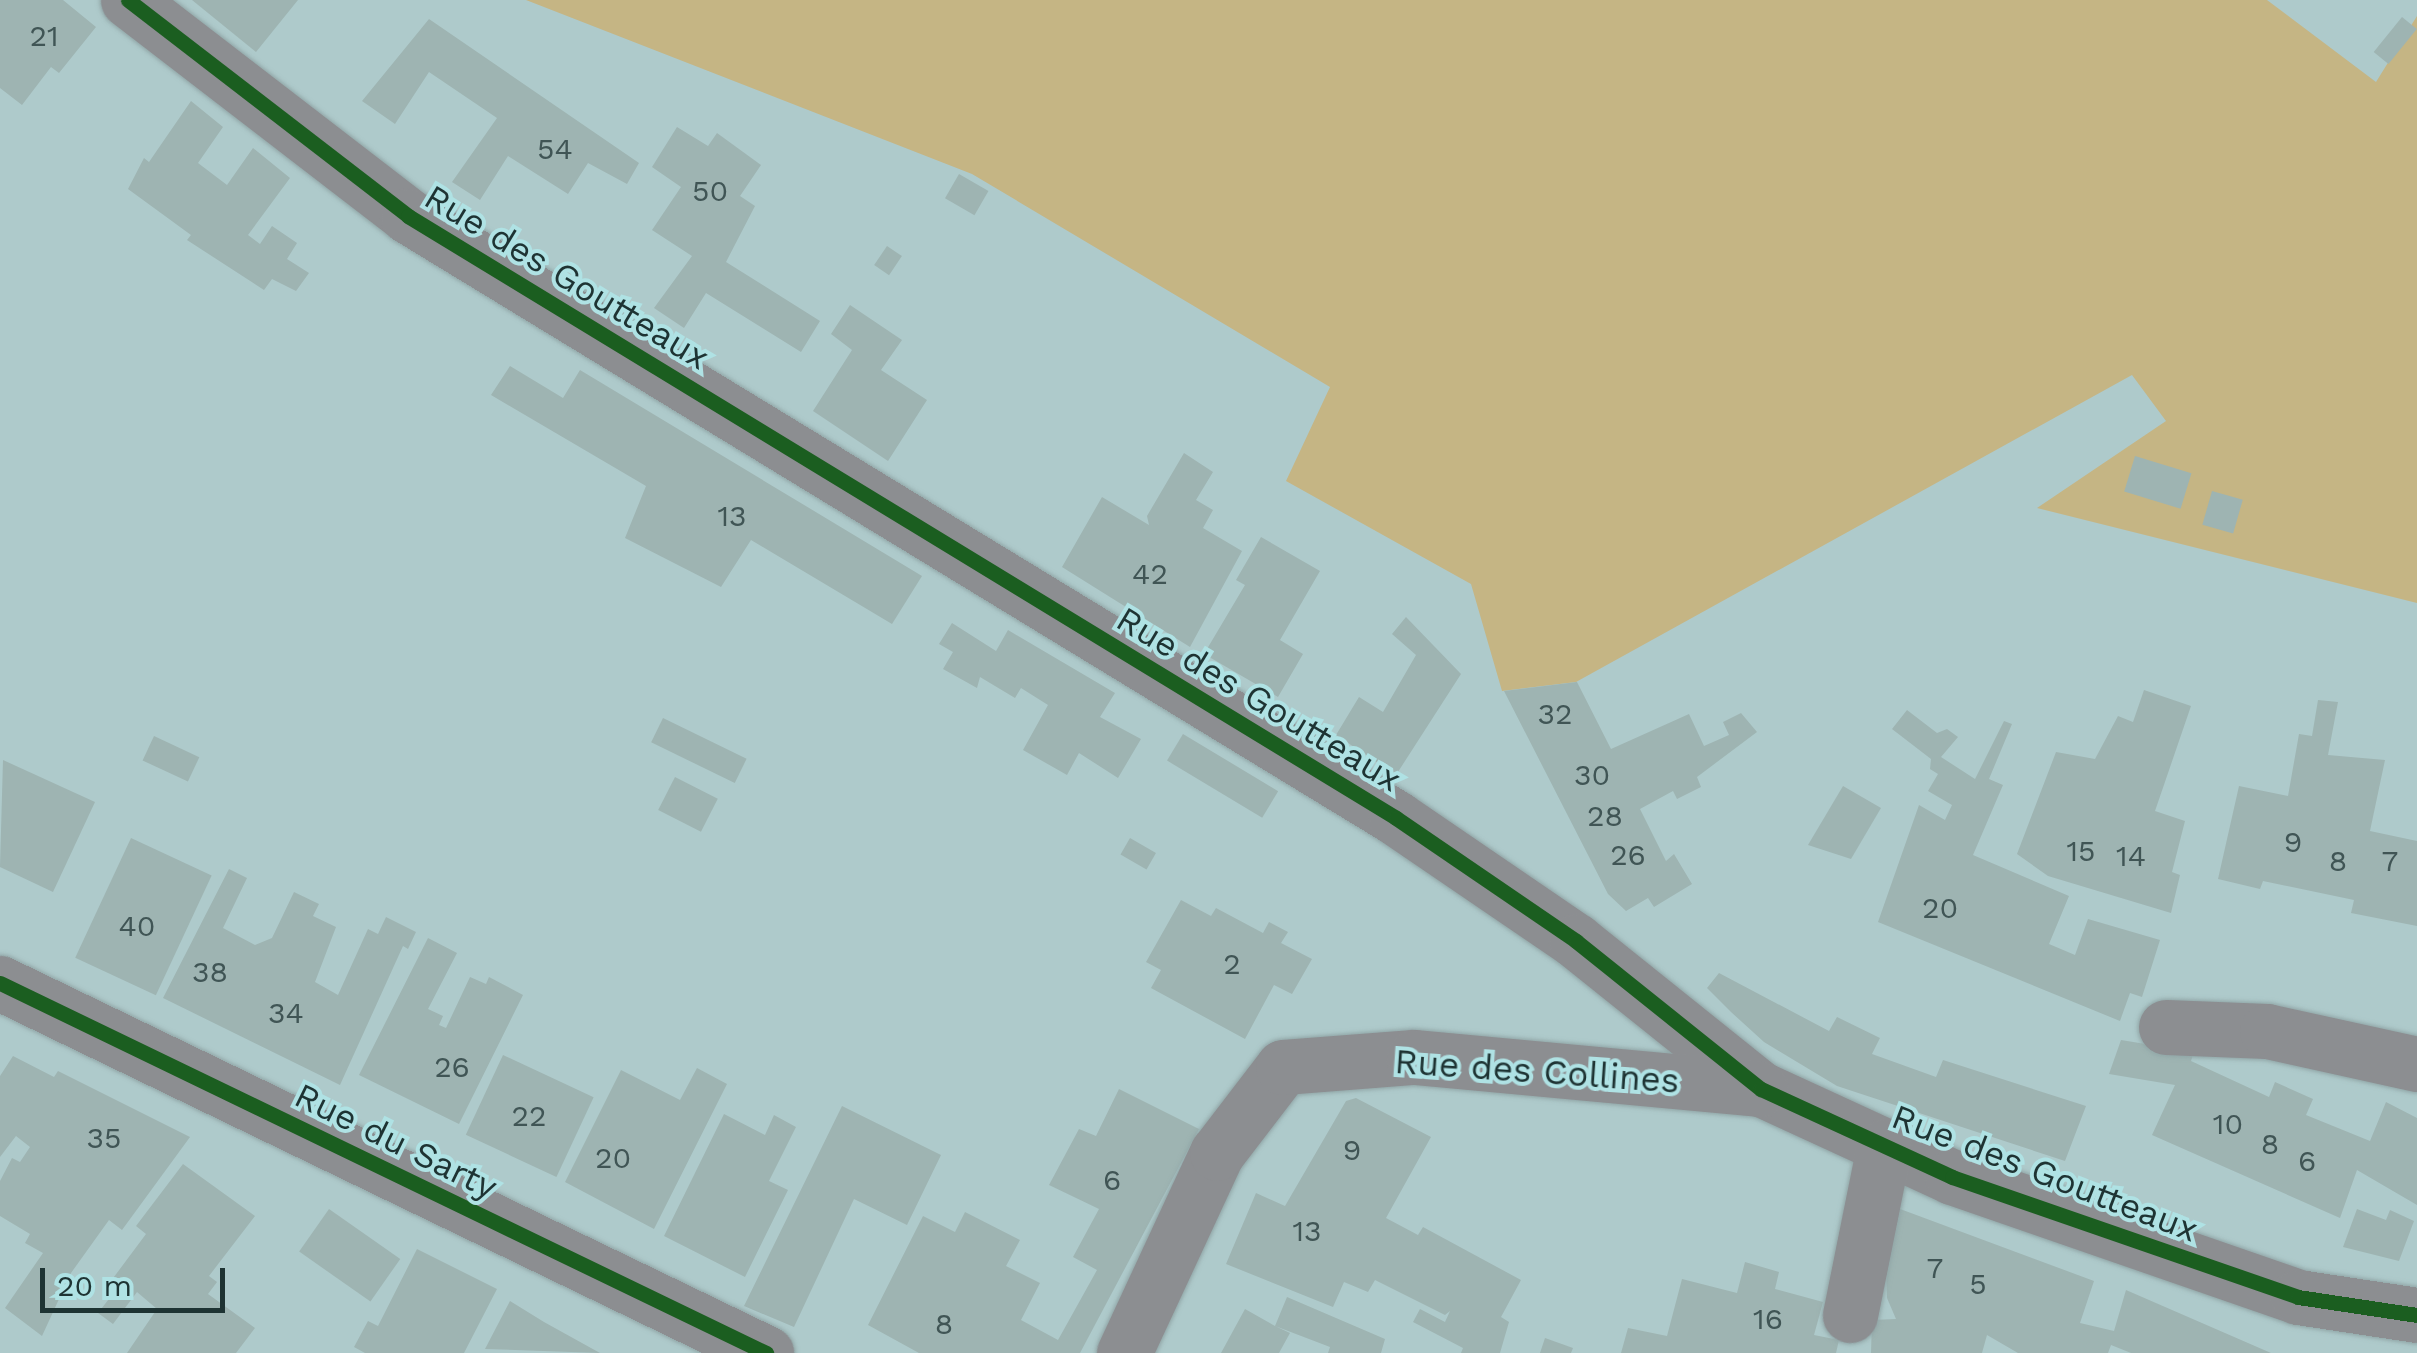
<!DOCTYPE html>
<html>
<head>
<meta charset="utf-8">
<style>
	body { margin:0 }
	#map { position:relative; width:2417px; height:1353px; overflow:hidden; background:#aecacb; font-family:"Work Sans",sans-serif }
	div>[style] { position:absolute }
	.green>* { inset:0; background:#c5b584 }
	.building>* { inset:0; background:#9eb4b2; transform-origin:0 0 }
	.roads { filter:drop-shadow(0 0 2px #91a6a7) drop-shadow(0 0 2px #91a6a7) }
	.minor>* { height:55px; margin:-27.5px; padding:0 27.5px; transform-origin:27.5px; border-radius:27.5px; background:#8c8e91 }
	.cycleway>* { height:15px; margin:-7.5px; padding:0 7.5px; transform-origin:7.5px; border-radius:7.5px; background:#1b5e20 }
	span { translate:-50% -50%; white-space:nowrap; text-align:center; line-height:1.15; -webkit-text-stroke:8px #afe2e4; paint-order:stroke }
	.number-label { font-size:30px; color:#405555 }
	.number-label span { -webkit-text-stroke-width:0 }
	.street-label { font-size:35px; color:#1e3333 }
	.scale { position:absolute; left:40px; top:1268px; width:185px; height:45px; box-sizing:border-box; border:5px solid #1e3333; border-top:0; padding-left:12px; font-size:30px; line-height:35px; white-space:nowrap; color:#1e3333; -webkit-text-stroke:8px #afe2e4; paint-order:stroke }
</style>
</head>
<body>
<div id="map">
	<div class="green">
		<i style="clip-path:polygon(526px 0,2267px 0,2376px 82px,2417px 16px,2417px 603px,2037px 508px,2166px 421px,2132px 375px,1576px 682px,1502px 691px,1471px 584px,1286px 481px,1330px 387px,972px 174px)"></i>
	</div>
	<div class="building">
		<i style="clip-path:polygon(0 0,63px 0,96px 27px,59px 73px,51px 67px,22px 105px,0 88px)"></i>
		<i style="clip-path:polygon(192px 0,298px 0,256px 52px)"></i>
		<i style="left:2402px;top:17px;width:19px;height:45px;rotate:39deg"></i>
		<i style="clip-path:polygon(429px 19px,639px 163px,627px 184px,588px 163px,568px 194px,508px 156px,480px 200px,452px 182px,497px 118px,429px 72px,395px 124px,362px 101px)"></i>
		<i style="clip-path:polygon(191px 101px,223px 127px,198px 163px,227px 185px,253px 148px,290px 178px,248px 235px,260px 244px,272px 226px,297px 243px,287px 259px,309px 273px,296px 291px,272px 279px,264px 290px,187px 240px,191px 235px,128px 189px,144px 158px,149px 162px)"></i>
		<i style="clip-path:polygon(677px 127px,708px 146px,717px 133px,761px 165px,740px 196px,755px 206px,726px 262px,820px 321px,801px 352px,706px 293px,684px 328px,654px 308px,692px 256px,652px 230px,681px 187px,652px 167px)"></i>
		<i style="left:959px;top:174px;width:34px;height:28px;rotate:30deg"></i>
		<i style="left:887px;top:246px;width:18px;height:23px;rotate:34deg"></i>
		<i style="clip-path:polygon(850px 305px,902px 340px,881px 370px,927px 400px,888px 461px,813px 411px,852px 350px,831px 334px)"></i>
		<i style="clip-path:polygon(510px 366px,563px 398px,580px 370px,922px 576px,892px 624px,751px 540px,721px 587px,625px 538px,646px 486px,491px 395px)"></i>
		<i style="clip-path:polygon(1184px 453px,1213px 472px,1196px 500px,1213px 510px,1203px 528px,1242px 551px,1190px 647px,1062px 567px,1102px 497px,1149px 525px,1147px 516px)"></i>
		<i style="left:2135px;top:456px;width:59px;height:37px;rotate:17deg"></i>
		<i style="left:2212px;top:491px;width:32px;height:35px;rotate:16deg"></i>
		<i style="clip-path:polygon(1261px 537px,1320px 571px,1280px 640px,1303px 654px,1278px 697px,1204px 654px,1245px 585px,1236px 580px)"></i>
		<i style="clip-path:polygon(1406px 617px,1461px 674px,1396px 775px,1336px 735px,1359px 697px,1383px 712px,1416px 655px,1392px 634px)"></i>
		<i style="clip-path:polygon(952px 623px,996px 651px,1008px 630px,1115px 693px,1100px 717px,1141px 739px,1118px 778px,1079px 753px,1067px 775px,1023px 750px,1048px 705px,1021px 688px,1015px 698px,980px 677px,977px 688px,943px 669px,953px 652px,939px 644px)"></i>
		<i style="clip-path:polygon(1577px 682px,1611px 749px,1689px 714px,1704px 746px,1729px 735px,1723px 722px,1741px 713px,1757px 732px,1697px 777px,1701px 787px,1677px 799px,1673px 791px,1640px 809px,1666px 861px,1674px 854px,1692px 884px,1654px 907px,1648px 898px,1626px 911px,1608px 894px,1504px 691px)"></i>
		<i style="clip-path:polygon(2144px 690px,2191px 706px,2155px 811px,2185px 821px,2172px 872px,2180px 875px,2171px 913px,2048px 876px,2017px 854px,2056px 752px,2095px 759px,2118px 716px,2133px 722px)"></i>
		<i style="clip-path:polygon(2318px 700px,2338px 702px,2328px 755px,2385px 760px,2370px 831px,2417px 841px,2417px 926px,2351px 913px,2354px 900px,2263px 881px,2260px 889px,2218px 879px,2239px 786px,2288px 796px,2299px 734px,2312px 736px)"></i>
		<i style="clip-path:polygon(1907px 710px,1937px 733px,1947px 729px,1958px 737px,1941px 757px,1975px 779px,2004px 721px,2012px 724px,1989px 779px,2003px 785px,1973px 855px,2069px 896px,2049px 944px,2075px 955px,2088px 919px,2160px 940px,2142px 997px,2130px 993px,2120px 1021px,1878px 922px,1919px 805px,1945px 820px,1952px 805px,1928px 791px,1938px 774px,1930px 769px,1931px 759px,1892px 729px)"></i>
		<i style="left:663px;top:718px;width:93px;height:27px;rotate:26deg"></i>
		<i style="left:1183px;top:734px;width:111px;height:31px;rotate:31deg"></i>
		<i style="left:154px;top:736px;width:50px;height:27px;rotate:25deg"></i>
		<i style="clip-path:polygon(3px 760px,95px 802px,53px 892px,0 867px)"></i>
		<i style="left:675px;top:777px;width:48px;height:37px;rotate:27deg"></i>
		<i style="clip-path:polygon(1843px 786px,1881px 808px,1851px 859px,1808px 845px)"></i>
		<i style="left:131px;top:838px;width:89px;height:132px;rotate:25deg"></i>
		<i style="left:1130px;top:838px;width:30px;height:19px;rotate:30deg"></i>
		<i style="clip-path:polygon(229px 869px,247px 878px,223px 928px,255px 945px,272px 938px,294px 892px,319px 904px,313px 916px,336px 927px,315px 982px,338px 995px,368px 929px,378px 934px,386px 917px,416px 932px,408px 949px,403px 946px,340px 1085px,163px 998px)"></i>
		<i style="clip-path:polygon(1181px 900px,1211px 916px,1216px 908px,1263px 933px,1269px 922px,1288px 932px,1281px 943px,1312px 959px,1292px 994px,1274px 985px,1245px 1039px,1151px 988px,1161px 970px,1146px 962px)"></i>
		<i style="clip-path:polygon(428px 938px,457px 953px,428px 1009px,443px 1016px,439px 1025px,446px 1028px,470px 977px,486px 984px,489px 977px,523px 995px,459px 1124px,359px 1075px)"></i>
		<i style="clip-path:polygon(1719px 973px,1829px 1031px,1837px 1017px,1880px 1038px,1872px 1054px,1936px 1077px,1943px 1060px,2086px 1106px,2065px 1161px,1837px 1086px,1764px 1042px,1731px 1012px,1707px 988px)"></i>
		<i style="clip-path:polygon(2121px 1040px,2194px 1052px,2191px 1061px,2269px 1097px,2275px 1082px,2313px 1099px,2306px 1115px,2370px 1141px,2386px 1102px,2417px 1118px,2417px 1205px,2357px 1170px,2340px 1218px,2152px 1135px,2175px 1085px,2109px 1074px)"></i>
		<i style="left:503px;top:1055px;width:100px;height:88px;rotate:25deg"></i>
		<i style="clip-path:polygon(13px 1056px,54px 1077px,58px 1071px,190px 1137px,122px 1230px,109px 1220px,71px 1273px,42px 1336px,5px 1308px,43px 1253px,25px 1243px,30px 1234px,0 1216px,0 1181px,12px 1158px,20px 1162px,30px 1147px,16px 1136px,0 1157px,0 1076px)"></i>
		<i style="clip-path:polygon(697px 1068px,727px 1084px,654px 1229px,565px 1182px,621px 1070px,680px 1100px)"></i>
		<i style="clip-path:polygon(1119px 1089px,1199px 1129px,1080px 1353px,919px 1353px,868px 1325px,923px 1216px,955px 1232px,965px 1212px,1020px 1240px,1006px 1266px,1040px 1283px,1021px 1320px,1058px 1340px,1097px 1270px,1073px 1257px,1099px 1209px,1049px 1185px,1079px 1129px,1096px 1136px)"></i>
		<i style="clip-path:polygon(1356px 1098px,1431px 1137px,1386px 1218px,1418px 1235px,1423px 1227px,1521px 1280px,1501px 1317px,1509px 1322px,1500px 1353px,1461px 1353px,1463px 1348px,1413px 1322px,1420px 1309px,1445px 1322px,1450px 1311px,1445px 1315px,1375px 1280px,1368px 1292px,1344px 1282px,1333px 1307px,1226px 1264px,1256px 1193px,1285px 1206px,1346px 1101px)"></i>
		<i style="clip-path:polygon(842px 1106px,941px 1155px,907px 1225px,854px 1199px,794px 1327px,744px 1306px)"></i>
		<i style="clip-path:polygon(724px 1114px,765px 1135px,774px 1115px,796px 1127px,769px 1181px,788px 1190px,745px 1277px,664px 1236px)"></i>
		<i style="clip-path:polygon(183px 1164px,255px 1216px,209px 1276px,217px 1282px,208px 1294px,255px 1328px,236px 1353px,127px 1353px,157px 1309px,137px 1292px,113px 1324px,98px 1313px,112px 1295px,105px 1289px,146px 1234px,136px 1226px)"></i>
		<i style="clip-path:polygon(1884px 1203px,2094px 1281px,2080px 1323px,2114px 1331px,2126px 1290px,2271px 1353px,2131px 1353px,2111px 1345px,2108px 1353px,2018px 1353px,1987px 1335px,1982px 1353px,1871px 1353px,1872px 1320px,1896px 1319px,1887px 1298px)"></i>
		<i style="left:329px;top:1209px;width:87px;height:52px;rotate:35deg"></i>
		<i style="clip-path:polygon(2357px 1209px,2386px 1220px,2390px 1210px,2414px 1221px,2399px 1261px,2343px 1247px)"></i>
		<i style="clip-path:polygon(417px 1249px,497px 1289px,464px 1353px,365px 1353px,354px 1347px,368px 1321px,378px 1326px)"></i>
		<i style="clip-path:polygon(1745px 1262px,1779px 1272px,1775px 1289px,1823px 1302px,1814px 1335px,1839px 1340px,1836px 1353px,1621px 1353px,1628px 1328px,1667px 1336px,1682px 1279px,1737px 1293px)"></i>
		<i style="clip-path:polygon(1287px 1297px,1385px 1339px,1381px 1353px,1328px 1353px,1330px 1347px,1275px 1326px,1290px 1333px,1279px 1353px,1221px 1353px,1245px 1309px,1275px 1326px)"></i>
		<i style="clip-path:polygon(510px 1301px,544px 1322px,600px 1353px,485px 1349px)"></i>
		<i style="clip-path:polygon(1545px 1338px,1573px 1348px,1571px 1353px,1540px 1353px)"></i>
	</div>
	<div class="roads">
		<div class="minor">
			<i style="left:128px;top:0;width:354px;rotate:37.6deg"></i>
			<i style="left:408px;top:216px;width:1157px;rotate:31.35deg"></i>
			<i style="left:1396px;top:818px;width:218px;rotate:34.3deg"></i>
			<i style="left:1576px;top:941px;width:237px;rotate:38.7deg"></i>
			<i style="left:1761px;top:1089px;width:210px;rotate:24.7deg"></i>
			<i style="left:1952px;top:1177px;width:366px;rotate:19.1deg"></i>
			<i style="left:2298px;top:1297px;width:120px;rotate:8.6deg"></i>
			<i style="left:0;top:983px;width:851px;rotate:25.78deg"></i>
			<i style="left:2166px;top:1027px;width:101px;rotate:2.3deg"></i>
			<i style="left:2267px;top:1031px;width:154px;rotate:12.4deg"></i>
			<i style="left:1850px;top:1315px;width:172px;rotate:-78.6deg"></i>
			<i style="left:1124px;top:1353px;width:221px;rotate:-65.1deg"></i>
			<i style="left:1217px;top:1153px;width:108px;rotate:-52.5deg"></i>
			<i style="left:1283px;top:1067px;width:131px;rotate:-4.4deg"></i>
			<i style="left:1414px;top:1057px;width:348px;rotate:5.3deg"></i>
		</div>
	</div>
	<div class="cycleway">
		<i style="left:128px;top:0;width:354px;rotate:37.6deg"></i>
		<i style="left:408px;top:216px;width:1157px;rotate:31.35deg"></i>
		<i style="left:1396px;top:818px;width:218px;rotate:34.3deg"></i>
		<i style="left:1576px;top:941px;width:237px;rotate:38.7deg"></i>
		<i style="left:1761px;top:1089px;width:210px;rotate:24.7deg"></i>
		<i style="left:1952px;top:1177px;width:366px;rotate:19.1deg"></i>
		<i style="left:2298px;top:1297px;width:120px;rotate:8.6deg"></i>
		<i style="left:0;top:983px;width:851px;rotate:25.78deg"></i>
	</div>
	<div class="number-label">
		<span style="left:44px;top:36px">21</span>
		<span style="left:555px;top:149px">54</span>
		<span style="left:710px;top:191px">50</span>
		<span style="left:732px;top:516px">13</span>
		<span style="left:1150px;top:574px">42</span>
		<span style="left:1555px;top:714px">32</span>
		<span style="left:1592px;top:775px">30</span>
		<span style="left:1605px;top:816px">28</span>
		<span style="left:2293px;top:842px">9</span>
		<span style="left:2081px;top:851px">15</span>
		<span style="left:1628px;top:855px">26</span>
		<span style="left:2131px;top:856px">14</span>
		<span style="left:2338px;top:861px">8</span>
		<span style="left:2390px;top:861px">7</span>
		<span style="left:1940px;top:908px">20</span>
		<span style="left:137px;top:926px">40</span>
		<span style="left:1232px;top:964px">2</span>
		<span style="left:210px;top:972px">38</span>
		<span style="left:286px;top:1013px">34</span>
		<span style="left:452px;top:1067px">26</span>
		<span style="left:529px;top:1116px">22</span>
		<span style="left:2228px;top:1124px">10</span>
		<span style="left:104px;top:1138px">35</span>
		<span style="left:2270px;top:1144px">8</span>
		<span style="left:1352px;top:1150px">9</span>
		<span style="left:613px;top:1158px">20</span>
		<span style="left:2307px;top:1161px">6</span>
		<span style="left:1112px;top:1180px">6</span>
		<span style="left:1307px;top:1231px">13</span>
		<span style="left:1935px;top:1268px">7</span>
		<span style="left:1978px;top:1284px">5</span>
		<span style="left:1768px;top:1319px">16</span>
		<span style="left:944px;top:1324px">8</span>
	</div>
	<div class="street-label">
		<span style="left:567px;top:277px;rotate:31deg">Rue des Goutteaux</span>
		<span style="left:1259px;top:699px;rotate:31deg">Rue des Goutteaux</span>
		<span style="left:1537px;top:1071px;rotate:4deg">Rue des Collines</span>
		<span style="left:396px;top:1141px;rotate:26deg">Rue du Sarty</span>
		<span style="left:2045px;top:1173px;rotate:21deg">Rue des Goutteaux</span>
	</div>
	<div class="scale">20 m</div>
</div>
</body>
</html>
